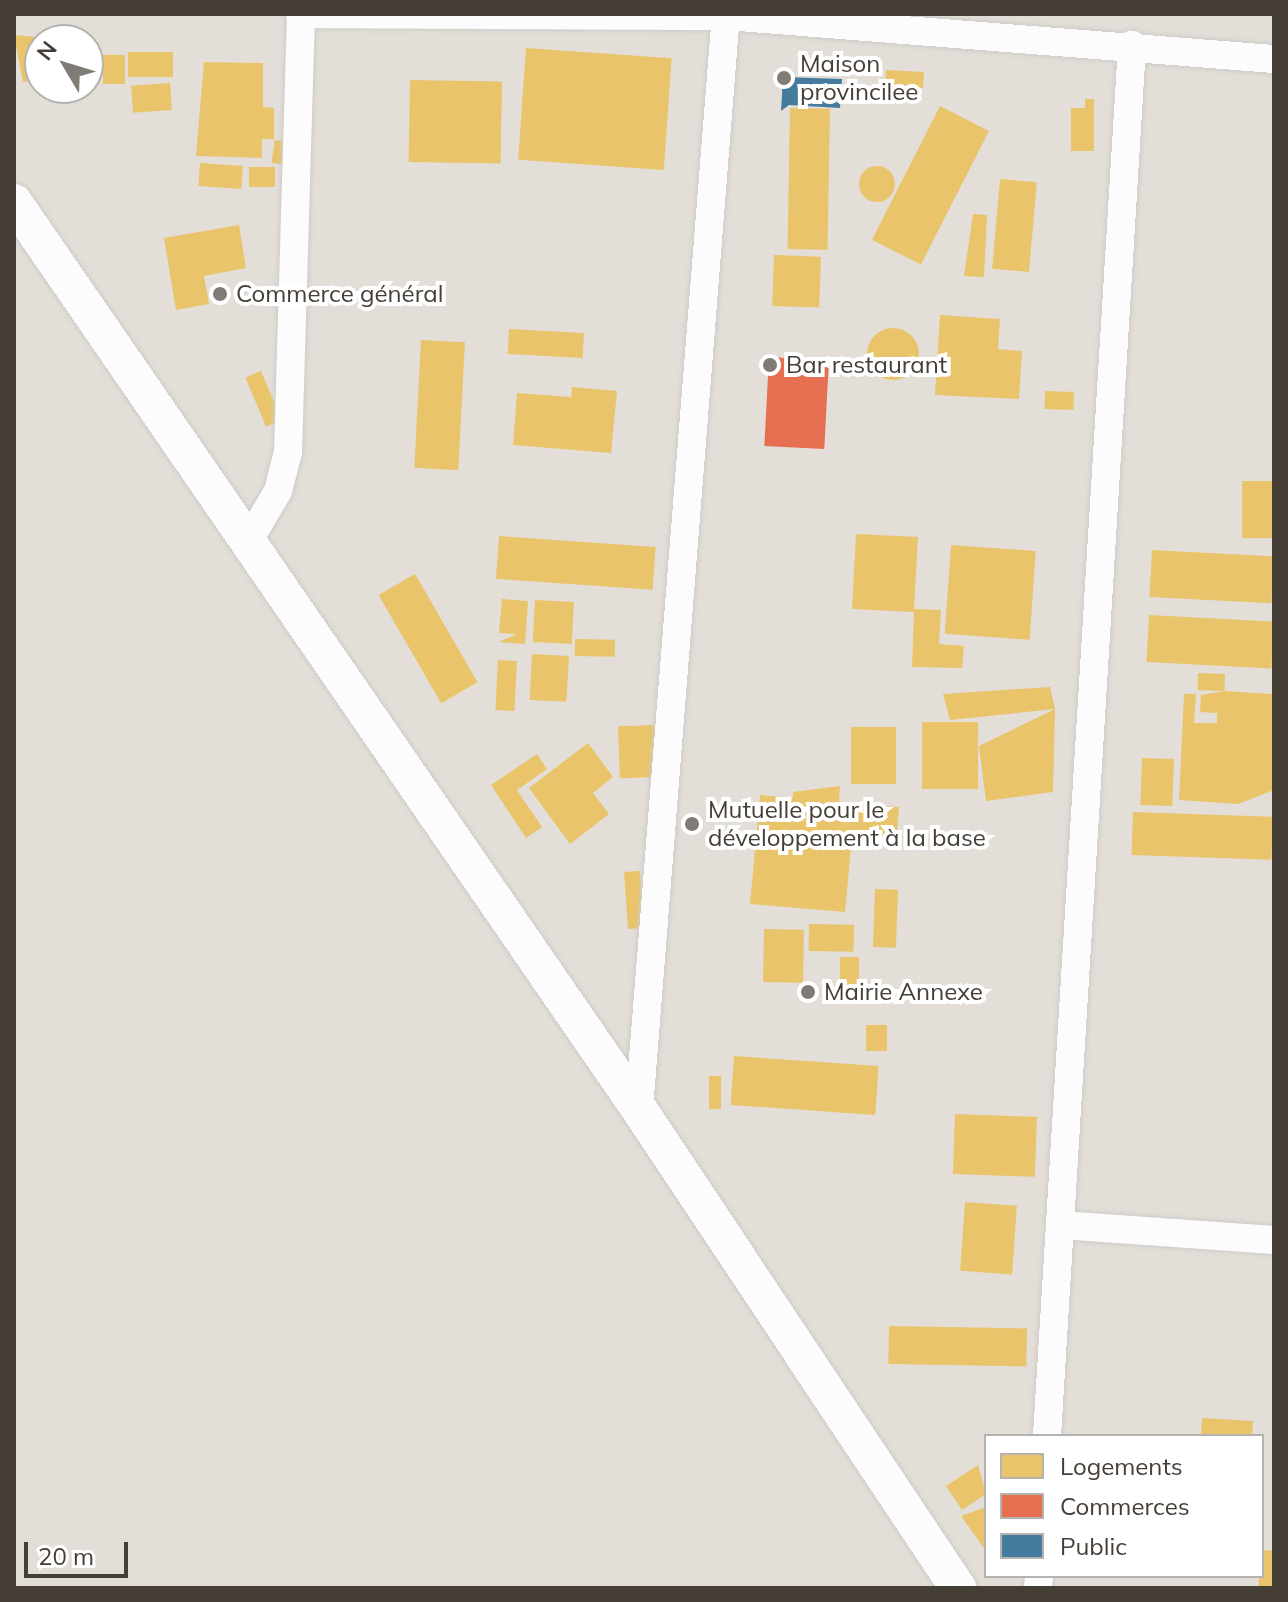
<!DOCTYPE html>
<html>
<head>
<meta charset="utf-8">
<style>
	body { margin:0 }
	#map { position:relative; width:1288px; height:1602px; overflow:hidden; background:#f0edea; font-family:Mulish,sans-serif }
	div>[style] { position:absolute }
	.residential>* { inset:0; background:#e3ded8 }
	.homes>* { inset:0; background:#e9c46a; transform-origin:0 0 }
	.round { border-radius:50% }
	.shops>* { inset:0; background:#e76f51; transform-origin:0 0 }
	.public>* { inset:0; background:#457b9d }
	.roads { filter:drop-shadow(0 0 2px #cecbc8) drop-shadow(0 0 2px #cecbc8) }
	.minor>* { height:28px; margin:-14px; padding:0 14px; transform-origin:14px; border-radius:14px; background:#fdfcfc }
	.tertiary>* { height:36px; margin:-18px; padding:0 18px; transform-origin:18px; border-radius:18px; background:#fdfcfc }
	.dots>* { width:22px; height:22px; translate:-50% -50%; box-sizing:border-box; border:4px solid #fff; border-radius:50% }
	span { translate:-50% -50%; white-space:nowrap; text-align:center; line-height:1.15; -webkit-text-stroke:8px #fff; paint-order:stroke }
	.poi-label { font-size:24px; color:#453e37 }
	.left { translate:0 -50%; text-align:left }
	.frame { position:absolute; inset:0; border:16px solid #453e37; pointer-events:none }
	.legend { position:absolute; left:984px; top:1434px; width:280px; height:144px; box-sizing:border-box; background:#fff; border:2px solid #b5b2af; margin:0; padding:10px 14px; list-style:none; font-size:24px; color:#453e37 }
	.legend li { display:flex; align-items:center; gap:16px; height:40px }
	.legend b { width:40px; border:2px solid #b5b2af }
	.north { position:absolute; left:24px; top:24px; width:80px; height:80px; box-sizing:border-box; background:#fff; border:2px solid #b5b2af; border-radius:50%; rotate:308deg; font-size:22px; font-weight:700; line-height:32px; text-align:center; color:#453e37 }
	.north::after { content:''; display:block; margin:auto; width:28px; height:36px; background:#817b76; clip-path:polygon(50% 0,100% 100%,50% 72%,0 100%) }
	.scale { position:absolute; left:24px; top:1542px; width:104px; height:36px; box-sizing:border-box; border:4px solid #453e37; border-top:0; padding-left:10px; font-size:24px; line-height:28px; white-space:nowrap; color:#453e37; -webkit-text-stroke:6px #fff; paint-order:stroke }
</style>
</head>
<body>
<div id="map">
	<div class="residential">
		<i style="clip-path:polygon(evenodd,14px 14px,1274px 14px,1274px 1588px,14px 1588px,14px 14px,40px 40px,88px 40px,88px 88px,40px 88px,40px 40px,14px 14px,986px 1436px,1262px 1436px,1262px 1576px,986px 1576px,986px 1436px)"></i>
	</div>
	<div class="homes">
		<i style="clip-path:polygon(14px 35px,47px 38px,40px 40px,40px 79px,23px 82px)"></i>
		<i style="left:526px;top:48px;width:146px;height:112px;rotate:4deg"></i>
		<i style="left:173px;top:52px;width:25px;height:45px;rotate:90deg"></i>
		<i style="left:103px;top:55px;width:22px;height:29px"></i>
		<i style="clip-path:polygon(204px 62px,263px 63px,263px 107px,274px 108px,274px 139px,262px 139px,262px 158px,196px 156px)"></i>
		<i style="left:886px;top:70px;width:38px;height:16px;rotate:3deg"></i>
		<i style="left:410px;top:80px;width:92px;height:82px;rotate:1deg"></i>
		<i style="left:170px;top:83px;width:27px;height:39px;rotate:86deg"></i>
		<i style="clip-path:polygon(1085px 99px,1094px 99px,1094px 151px,1071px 151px,1071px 108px,1085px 108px)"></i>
		<i style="left:940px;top:106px;width:55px;height:150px;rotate:27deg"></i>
		<i style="left:790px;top:108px;width:40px;height:141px;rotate:1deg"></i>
		<i style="left:275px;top:140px;width:13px;height:23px;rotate:9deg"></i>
		<i style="left:200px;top:163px;width:43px;height:23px;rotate:4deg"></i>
		<i class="round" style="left:859px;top:166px;width:36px;height:36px"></i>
		<i style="left:249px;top:167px;width:26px;height:20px"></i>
		<i style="left:1000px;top:179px;width:37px;height:90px;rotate:5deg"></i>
		<i style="clip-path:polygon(973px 214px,987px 215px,984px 277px,964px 276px)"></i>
		<i style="clip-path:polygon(239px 225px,246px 268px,204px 276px,209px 304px,176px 310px,164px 238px)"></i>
		<i style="left:774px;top:255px;width:47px;height:51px;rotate:2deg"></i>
		<i style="clip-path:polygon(940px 315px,1000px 319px,998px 349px,1022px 351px,1019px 399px,935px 395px)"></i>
		<i class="round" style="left:867px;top:328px;width:52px;height:52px"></i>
		<i style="left:509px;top:329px;width:75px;height:25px;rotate:3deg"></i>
		<i style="left:421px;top:340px;width:44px;height:128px;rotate:3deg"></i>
		<i style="left:261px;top:371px;width:53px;height:17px;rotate:67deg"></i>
		<i style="clip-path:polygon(572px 387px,617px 391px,611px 453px,513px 445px,517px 393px,571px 397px)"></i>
		<i style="left:1045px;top:391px;width:29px;height:18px;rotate:2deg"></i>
		<i style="left:1274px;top:481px;width:57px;height:32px;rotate:90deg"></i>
		<i style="clip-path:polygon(856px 534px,918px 537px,914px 609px,941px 610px,939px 644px,964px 646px,962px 668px,912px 667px,914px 612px,852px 609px)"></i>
		<i style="left:499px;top:536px;width:157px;height:43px;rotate:4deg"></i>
		<i style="left:951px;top:545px;width:85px;height:89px;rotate:4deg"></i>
		<i style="left:1152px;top:550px;width:122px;height:47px;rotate:3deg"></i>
		<i style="left:415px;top:574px;width:125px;height:42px;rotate:60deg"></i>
		<i style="clip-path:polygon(502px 599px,528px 601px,525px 644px,499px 642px,517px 634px,499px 633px)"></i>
		<i style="left:535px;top:600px;width:39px;height:42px;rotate:3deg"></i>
		<i style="left:1149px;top:615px;width:125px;height:47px;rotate:3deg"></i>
		<i style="left:575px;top:639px;width:40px;height:17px;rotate:1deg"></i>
		<i style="left:532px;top:654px;width:37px;height:46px;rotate:3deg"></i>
		<i style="left:498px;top:660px;width:19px;height:50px;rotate:3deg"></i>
		<i style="left:1198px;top:673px;width:27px;height:17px;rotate:2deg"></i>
		<i style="clip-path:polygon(1050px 687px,1055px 709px,950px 720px,943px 694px)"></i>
		<i style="clip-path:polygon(1224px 691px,1274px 694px,1274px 790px,1238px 804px,1179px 800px,1184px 694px,1196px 694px,1194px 723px,1217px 723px,1217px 713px,1200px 712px,1201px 695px)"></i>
		<i style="clip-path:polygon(1055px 709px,1053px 792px,986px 801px,979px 746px)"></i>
		<i style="left:922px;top:722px;width:56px;height:67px"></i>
		<i style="left:656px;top:725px;width:52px;height:38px;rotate:88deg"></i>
		<i style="left:851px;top:727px;width:45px;height:57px"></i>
		<i style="clip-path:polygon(588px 743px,613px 777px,593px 793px,609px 814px,570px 844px,529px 788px)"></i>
		<i style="clip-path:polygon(537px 754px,547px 769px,517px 790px,542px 827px,526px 838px,491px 785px)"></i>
		<i style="left:1142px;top:758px;width:32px;height:47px;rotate:2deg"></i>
		<i style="clip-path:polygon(840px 786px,839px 803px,899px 807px,896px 842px,852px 837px,845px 912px,750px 904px,760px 795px,793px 798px,793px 792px)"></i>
		<i style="left:1133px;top:812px;width:140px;height:43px;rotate:2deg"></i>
		<i style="left:640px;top:871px;width:57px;height:16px;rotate:86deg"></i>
		<i style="left:875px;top:889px;width:23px;height:58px;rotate:2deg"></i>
		<i style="left:809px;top:924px;width:45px;height:27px;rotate:1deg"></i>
		<i style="left:764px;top:929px;width:40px;height:53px;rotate:1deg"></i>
		<i style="left:840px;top:957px;width:19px;height:36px"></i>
		<i style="left:887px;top:1025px;width:26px;height:21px;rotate:90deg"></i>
		<i style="left:734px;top:1056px;width:145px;height:49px;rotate:4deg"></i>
		<i style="left:709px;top:1076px;width:12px;height:33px"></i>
		<i style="left:955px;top:1114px;width:82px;height:60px;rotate:2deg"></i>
		<i style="left:965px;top:1202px;width:52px;height:69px;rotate:4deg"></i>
		<i style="left:889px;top:1326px;width:138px;height:38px;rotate:1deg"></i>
		<i style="clip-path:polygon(1202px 1418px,1253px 1421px,1252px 1436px,1201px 1436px)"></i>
		<i style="clip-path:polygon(978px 1465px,986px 1494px,962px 1510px,946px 1486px)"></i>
		<i style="clip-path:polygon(986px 1507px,986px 1551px,961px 1516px)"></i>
		<i style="clip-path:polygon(1262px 1550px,1274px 1551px,1274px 1588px,1258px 1588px)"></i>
	</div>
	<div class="shops">
		<i style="left:769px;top:357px;width:60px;height:89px;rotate:3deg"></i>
	</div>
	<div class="public">
		<i style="clip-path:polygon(783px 77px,842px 79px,840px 108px,789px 105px,781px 111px)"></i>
	</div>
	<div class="roads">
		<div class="minor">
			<i style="left:300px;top:14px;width:426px;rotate:0.3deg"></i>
			<i style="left:726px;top:16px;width:550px;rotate:4.49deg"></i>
			<i style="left:246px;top:545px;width:63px;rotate:-59.3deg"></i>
			<i style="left:278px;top:491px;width:40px;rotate:-75.6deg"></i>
			<i style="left:288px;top:452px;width:438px;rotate:-88.3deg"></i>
			<i style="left:639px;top:1109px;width:1098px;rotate:-85.46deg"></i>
			<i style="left:1060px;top:1225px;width:215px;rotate:4deg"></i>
			<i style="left:1047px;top:1436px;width:1394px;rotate:-86.5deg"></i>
			<i style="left:1038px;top:1588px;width:12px;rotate:-85deg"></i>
		</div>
		<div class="tertiary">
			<i style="left:14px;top:202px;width:1101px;rotate:55.43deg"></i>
			<i style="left:639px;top:1109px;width:576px;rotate:56.34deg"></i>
		</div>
	</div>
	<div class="dots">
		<i style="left:784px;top:78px;background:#817b76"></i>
		<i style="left:220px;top:294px;background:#817b76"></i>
		<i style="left:770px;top:365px;background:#817b76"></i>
		<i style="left:692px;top:824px;background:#817b76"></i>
		<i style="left:808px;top:992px;background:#817b76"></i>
	</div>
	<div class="poi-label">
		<span class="left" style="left:800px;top:78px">Maison<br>provincilee</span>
		<span class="left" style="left:236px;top:294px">Commerce général</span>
		<span class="left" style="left:786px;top:365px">Bar restaurant</span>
		<span class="left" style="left:708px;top:824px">Mutuelle pour le<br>développement à la base</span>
		<span class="left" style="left:824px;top:992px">Mairie Annexe</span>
	</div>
	<div class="frame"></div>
	<ul class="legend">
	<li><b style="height:22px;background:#e9c46a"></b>Logements</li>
	<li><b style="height:22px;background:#e76f51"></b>Commerces</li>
	<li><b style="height:22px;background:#457b9d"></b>Public</li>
	</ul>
	<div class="north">N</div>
	<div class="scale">20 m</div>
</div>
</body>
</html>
